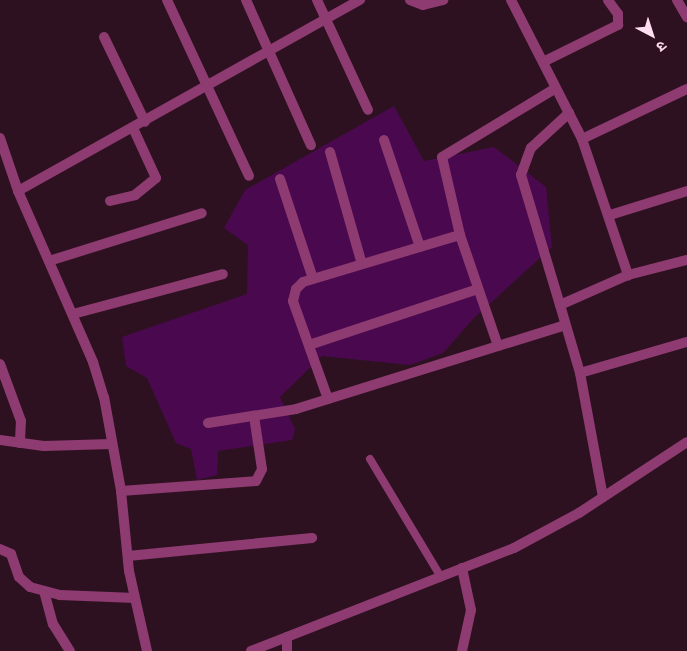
<!DOCTYPE html>
<html>
<head>
<meta charset="utf-8">
<style>
	body { margin:0 }
	#map { position:relative; width:687px; height:651px; overflow:hidden; background:#2e1120; font-family:"Archivo Narrow","Noto Sans Devanagari",sans-serif }
	div>[style] { position:absolute }
	.water>* { inset:0; background:#4a094f }
	.service>* { height:8px; margin:-4px; padding:0 4px; transform-origin:4px; border-radius:4px; background:#8e3b72 }
	.minor>* { height:10px; margin:-5px; padding:0 5px; transform-origin:5px; border-radius:5px; background:#8e3b72 }
	.tertiary>* { height:10px; margin:-5px; padding:0 5px; transform-origin:5px; border-radius:5px; background:#8e3b72 }
	span { translate:-50% -50%; white-space:nowrap; text-align:center; line-height:1.15; -webkit-text-stroke:4px #2e1120; paint-order:stroke }
	.north { position:absolute; left:627px; top:10px; width:50px; height:50px; -webkit-text-stroke:4px #2e1120; paint-order:stroke; rotate:140deg; font-size:14px; font-weight:700; line-height:20px; text-align:center; color:#ffdef1 }
	.north::after { content:''; display:block; margin:auto; width:18px; height:22px; background:#ffdef1; clip-path:polygon(50% 0,100% 100%,50% 72%,0 100%) }
</style>
</head>
<body>
<div id="map">
	<div class="water">
		<i style="clip-path:polygon(394px 106px,424px 161px,494px 147px,546px 187px,552px 247px,473px 319px,443px 353px,410px 365px,322px 356px,280px 397px,295px 429px,292px 440px,218px 451px,217px 475px,197px 480px,191px 449px,176px 443px,147px 378px,126px 366px,122px 337px,247px 294px,248px 245px,224px 228px,245px 190px)"></i>
	</div>
	<div class="service">
		<i style="left:370px;top:459px;width:138px;rotate:59deg"></i>
	</div>
	<div class="minor">
		<i style="left:167px;top:0;width:194px;rotate:65deg"></i>
		<i style="left:246px;top:0;width:159px;rotate:65.9deg"></i>
		<i style="left:317px;top:0;width:121px;rotate:65.1deg"></i>
		<i style="left:410px;top:0;width:14px;rotate:21deg"></i>
		<i style="left:423px;top:5px;width:21px;rotate:-14deg"></i>
		<i style="left:511px;top:0;width:156px;rotate:62.9deg"></i>
		<i style="left:582px;top:139px;width:144px;rotate:71.3deg"></i>
		<i style="left:628px;top:275px;width:74px;rotate:156.2deg"></i>
		<i style="left:560px;top:305px;width:71px;rotate:73.6deg"></i>
		<i style="left:580px;top:373px;width:126px;rotate:79.5deg"></i>
		<i style="left:677px;top:0;width:20px;rotate:60deg"></i>
		<i style="left:104px;top:37px;width:94px;rotate:64.2deg"></i>
		<i style="left:543px;top:62px;width:84px;rotate:-26.3deg"></i>
		<i style="left:618px;top:25px;width:11px;rotate:-90deg"></i>
		<i style="left:618px;top:14px;width:17px;rotate:-126deg"></i>
		<i style="left:0;top:138px;width:56px;rotate:71.2deg"></i>
		<i style="left:18px;top:191px;width:187px;rotate:66.3deg"></i>
		<i style="left:93px;top:362px;width:37px;rotate:73deg"></i>
		<i style="left:104px;top:397px;width:96px;rotate:79.7deg"></i>
		<i style="left:121px;top:491px;width:80px;rotate:84.3deg"></i>
		<i style="left:129px;top:571px;width:82px;rotate:77.3deg"></i>
		<i style="left:582px;top:139px;width:116px;rotate:-25.5deg"></i>
		<i style="left:384px;top:140px;width:113px;rotate:71.4deg"></i>
		<i style="left:330px;top:152px;width:116px;rotate:74.1deg"></i>
		<i style="left:280px;top:179px;width:105px;rotate:71.7deg"></i>
		<i style="left:18px;top:191px;width:392px;rotate:-29.2deg"></i>
		<i style="left:110px;top:201px;width:26px;rotate:-13deg"></i>
		<i style="left:135px;top:195px;width:27px;rotate:-39deg"></i>
		<i style="left:156px;top:178px;width:55px;rotate:-114.7deg"></i>
		<i style="left:610px;top:215px;width:81px;rotate:-17.3deg"></i>
		<i style="left:49px;top:261px;width:160px;rotate:-17.4deg"></i>
		<i style="left:628px;top:275px;width:61px;rotate:-14.3deg"></i>
		<i style="left:560px;top:305px;width:136px;rotate:-106.7deg"></i>
		<i style="left:521px;top:175px;width:29px;rotate:-70deg"></i>
		<i style="left:531px;top:148px;width:52px;rotate:-42.6deg"></i>
		<i style="left:73px;top:314px;width:155px;rotate:-14.9deg"></i>
		<i style="left:309px;top:345px;width:178px;rotate:-18.3deg"></i>
		<i style="left:498px;top:346px;width:117px;rotate:-108.9deg"></i>
		<i style="left:460px;top:235px;width:80px;rotate:-103deg"></i>
		<i style="left:442px;top:157px;width:133px;rotate:-31.2deg"></i>
		<i style="left:0;top:364px;width:61px;rotate:69.8deg"></i>
		<i style="left:21px;top:421px;width:22px;rotate:93deg"></i>
		<i style="left:580px;top:373px;width:111px;rotate:-16.2deg"></i>
		<i style="left:328px;top:399px;width:104px;rotate:-109.7deg"></i>
		<i style="left:293px;top:301px;width:12px;rotate:-76deg"></i>
		<i style="left:296px;top:289px;width:10px;rotate:-45deg"></i>
		<i style="left:303px;top:282px;width:164px;rotate:-16.7deg"></i>
		<i style="left:208px;top:423px;width:89px;rotate:-9deg"></i>
		<i style="left:296px;top:409px;width:282px;rotate:-17.3deg"></i>
		<i style="left:0;top:440px;width:44px;rotate:7.8deg"></i>
		<i style="left:44px;top:446px;width:67px;rotate:-1.7deg"></i>
		<i style="left:121px;top:491px;width:135px;rotate:-4.2deg"></i>
		<i style="left:256px;top:481px;width:13px;rotate:-63deg"></i>
		<i style="left:262px;top:469px;width:54px;rotate:-98.6deg"></i>
		<i style="left:0;top:549px;width:12px;rotate:24deg"></i>
		<i style="left:11px;top:554px;width:24px;rotate:71deg"></i>
		<i style="left:19px;top:577px;width:15px;rotate:42deg"></i>
		<i style="left:30px;top:587px;width:31px;rotate:15deg"></i>
		<i style="left:60px;top:595px;width:75px;rotate:2.3deg"></i>
		<i style="left:128px;top:556px;width:185px;rotate:-5.6deg"></i>
		<i style="left:44px;top:591px;width:34px;rotate:75deg"></i>
		<i style="left:53px;top:624px;width:32px;rotate:58deg"></i>
		<i style="left:287px;top:651px;width:14px;rotate:-90deg"></i>
		<i style="left:462px;top:651px;width:42px;rotate:-77.6deg"></i>
		<i style="left:471px;top:610px;width:43px;rotate:-102.1deg"></i>
	</div>
	<div class="tertiary">
		<i style="left:251px;top:651px;width:282px;rotate:-21.4deg"></i>
		<i style="left:514px;top:548px;width:74px;rotate:-28.3deg"></i>
		<i style="left:579px;top:513px;width:129px;rotate:-33.3deg"></i>
	</div>
	<div class="north">उ</div>
</div>
</body>
</html>
